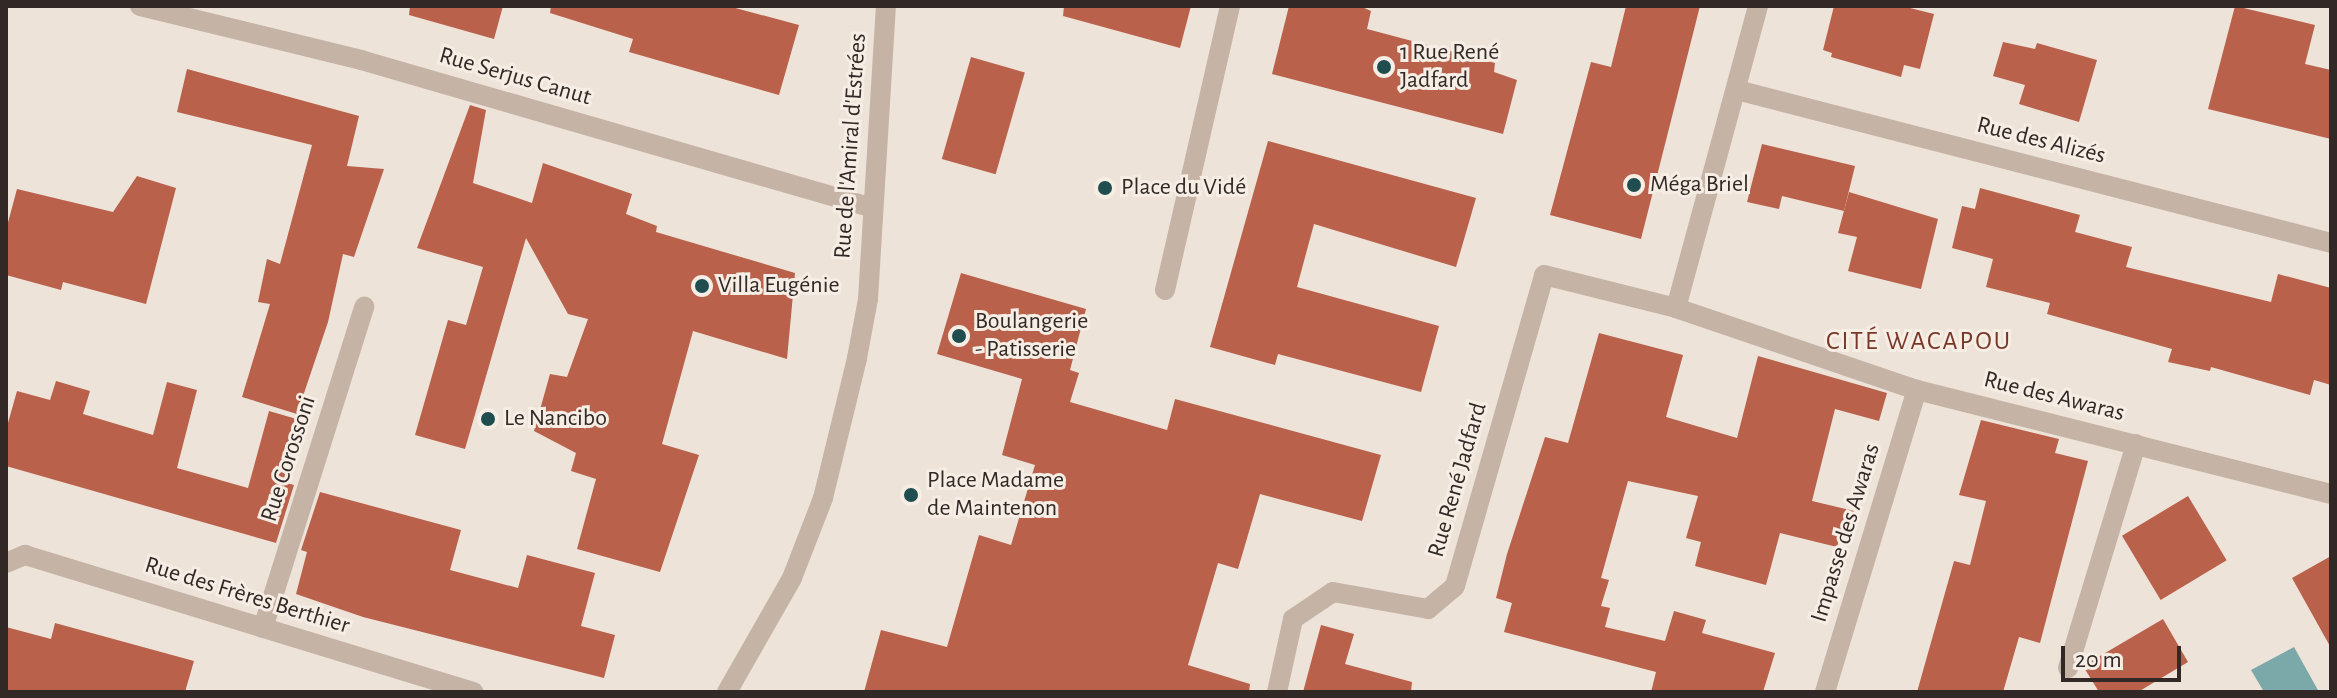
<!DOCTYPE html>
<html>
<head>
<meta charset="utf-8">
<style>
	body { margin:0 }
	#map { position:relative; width:2337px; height:698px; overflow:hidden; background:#eee3d9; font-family:"Alegreya Sans",sans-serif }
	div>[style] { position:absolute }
	.water>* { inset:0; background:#7ba8a8 }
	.building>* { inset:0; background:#b9614b; transform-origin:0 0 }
	.minor>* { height:20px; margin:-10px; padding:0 10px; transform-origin:10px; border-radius:10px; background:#c5b3a6 }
	.dots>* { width:22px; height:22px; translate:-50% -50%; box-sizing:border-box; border:4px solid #f6ede4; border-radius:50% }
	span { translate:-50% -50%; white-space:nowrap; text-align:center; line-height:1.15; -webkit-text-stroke:6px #f6ede4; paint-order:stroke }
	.poi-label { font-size:24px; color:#322926 }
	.left { translate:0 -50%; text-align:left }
	.street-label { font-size:24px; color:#322926 }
	.neighbourhood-label { font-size:26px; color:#783727; letter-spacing:2px }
	.frame { position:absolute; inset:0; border:8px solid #322926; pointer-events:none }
	.scale { position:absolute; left:2061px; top:646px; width:120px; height:36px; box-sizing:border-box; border:4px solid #322926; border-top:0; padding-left:10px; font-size:24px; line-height:28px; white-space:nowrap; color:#322926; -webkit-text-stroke:6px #f6ede4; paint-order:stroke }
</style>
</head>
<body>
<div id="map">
	<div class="water">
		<i style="clip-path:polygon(2294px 647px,2319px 692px,2264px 692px,2251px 670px)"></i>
	</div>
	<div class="building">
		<i style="clip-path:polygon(410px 6px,503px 6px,494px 39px,409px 15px)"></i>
		<i style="clip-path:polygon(551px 6px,728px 6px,799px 25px,779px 95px,629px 52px,633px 39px,550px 13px)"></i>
		<i style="clip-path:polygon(1064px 6px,1191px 6px,1180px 48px,1063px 16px)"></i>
		<i style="clip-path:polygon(1289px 6px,1360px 6px,1371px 11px,1367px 29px,1495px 63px,1494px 72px,1517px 80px,1503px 134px,1272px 74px)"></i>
		<i style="clip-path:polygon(1626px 6px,1700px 6px,1641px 239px,1550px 215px,1591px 62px,1611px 67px)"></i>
		<i style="clip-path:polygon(1834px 6px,1902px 6px,1934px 14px,1920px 69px,1904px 65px,1901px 77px,1831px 57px,1832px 53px,1823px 50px)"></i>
		<i style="clip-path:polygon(2235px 6px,2315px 25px,2305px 64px,2331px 70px,2331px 139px,2208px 109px)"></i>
		<i style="clip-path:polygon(2003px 42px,2035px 49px,2037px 43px,2097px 60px,2079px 122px,2019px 104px,2025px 85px,1993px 76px)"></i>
		<i style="left:971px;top:57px;width:56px;height:106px;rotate:16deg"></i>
		<i style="clip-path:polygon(187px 69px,359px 116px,347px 166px,384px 169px,354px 257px,343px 254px,328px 322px,297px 414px,242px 397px,270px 304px,258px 302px,267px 259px,280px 264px,312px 145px,177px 112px)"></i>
		<i style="clip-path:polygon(470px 105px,486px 110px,473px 183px,532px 203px,543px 163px,632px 194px,626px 214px,657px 226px,656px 232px,795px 273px,787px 359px,693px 331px,662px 444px,699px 455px,660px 572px,577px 549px,596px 479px,571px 471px,576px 453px,534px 431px,550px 374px,567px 377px,588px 319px,568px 314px,526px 238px,465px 449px,415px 435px,448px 320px,466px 325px,483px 267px,417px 248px)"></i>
		<i style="clip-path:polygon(1268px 141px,1476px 198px,1456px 267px,1314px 224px,1297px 287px,1439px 326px,1421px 392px,1278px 354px,1275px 365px,1210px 347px)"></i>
		<i style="clip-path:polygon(1762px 144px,1855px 166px,1844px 211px,1782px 196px,1779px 209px,1747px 202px)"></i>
		<i style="clip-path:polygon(137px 176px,176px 188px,146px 304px,63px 282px,61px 290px,6px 275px,6px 230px,17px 189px,113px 212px)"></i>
		<i style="clip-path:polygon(1980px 188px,2080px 215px,2075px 232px,2132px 247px,2126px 267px,2271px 302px,2278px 274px,2331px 288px,2331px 385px,2314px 380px,2310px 395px,2211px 367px,2210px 371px,2168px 362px,2172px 349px,2047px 314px,2050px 303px,1986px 287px,1993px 259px,1952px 248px,1962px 206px,1975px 209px)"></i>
		<i style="clip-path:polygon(1849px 192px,1938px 219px,1921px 289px,1848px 271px,1857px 237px,1838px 233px)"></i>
		<i style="clip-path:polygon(961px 273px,1086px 309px,1070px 370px,1079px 373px,1070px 402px,1167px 430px,1175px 399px,1381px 455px,1362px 521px,1260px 494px,1238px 569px,1218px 563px,1188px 665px,1250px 684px,1249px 692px,864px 692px,881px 630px,947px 647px,979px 535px,1011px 545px,1035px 465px,1002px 455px,1022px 379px,937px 354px)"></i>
		<i style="clip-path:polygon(1599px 333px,1683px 355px,1666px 417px,1737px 438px,1758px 356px,1887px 393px,1879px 421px,1835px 409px,1812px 501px,1854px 511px,1846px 541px,1839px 540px,1837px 547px,1780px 533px,1766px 585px,1695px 566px,1701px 542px,1686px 538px,1698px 496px,1628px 481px,1601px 578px,1609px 580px,1601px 606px,1610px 608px,1605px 627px,1665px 641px,1674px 611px,1706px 620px,1702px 633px,1775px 653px,1763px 692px,1651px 692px,1656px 672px,1504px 632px,1512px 603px,1496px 598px,1507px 554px,1545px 437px,1568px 443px)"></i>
		<i style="clip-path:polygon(56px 381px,90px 391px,83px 414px,153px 435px,167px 382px,197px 390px,177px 468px,248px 488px,269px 411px,300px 420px,283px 482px,294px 485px,276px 543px,6px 466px,6px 430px,17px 391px,50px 400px)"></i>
		<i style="clip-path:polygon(1981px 420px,2059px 439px,2055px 453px,2088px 461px,2040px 643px,2019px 637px,2003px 692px,1917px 692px,1954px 561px,1970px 565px,1986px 501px,1959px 495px)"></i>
		<i style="clip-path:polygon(320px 492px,461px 530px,450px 570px,518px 588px,527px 555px,595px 573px,581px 626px,615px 635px,604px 678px,363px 617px,296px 594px,307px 552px,301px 550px)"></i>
		<i style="left:2188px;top:496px;width:75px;height:77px;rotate:59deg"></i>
		<i style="clip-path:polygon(2331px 556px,2331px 648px,2292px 578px)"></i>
		<i style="clip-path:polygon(2163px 619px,2188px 662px,2138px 692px,2099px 692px,2083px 666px)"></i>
		<i style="clip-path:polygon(55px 623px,194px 661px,185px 692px,6px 692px,6px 627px,51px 639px)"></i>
		<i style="clip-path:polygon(1321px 625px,1354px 634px,1345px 664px,1412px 682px,1411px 692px,1303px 692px)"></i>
	</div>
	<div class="minor">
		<i style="left:140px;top:6px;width:228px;rotate:13.7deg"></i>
		<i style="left:361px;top:60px;width:533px;rotate:16.12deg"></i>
		<i style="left:1737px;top:90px;width:613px;rotate:14.44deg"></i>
		<i style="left:1165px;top:290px;width:291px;rotate:-77.1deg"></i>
		<i style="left:1676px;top:308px;width:313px;rotate:-74.8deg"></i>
		<i style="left:6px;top:563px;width:21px;rotate:-23deg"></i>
		<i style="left:25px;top:555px;width:469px;rotate:17deg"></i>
		<i style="left:263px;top:628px;width:337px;rotate:-72.5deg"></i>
		<i style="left:2068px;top:668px;width:234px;rotate:-73.1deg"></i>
		<i style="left:727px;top:692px;width:131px;rotate:-60.3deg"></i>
		<i style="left:792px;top:578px;width:86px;rotate:-68.8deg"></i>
		<i style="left:823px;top:498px;width:144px;rotate:-76.3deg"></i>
		<i style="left:857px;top:358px;width:60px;rotate:-79.4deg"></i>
		<i style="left:868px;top:299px;width:294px;rotate:-86.5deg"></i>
		<i style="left:1277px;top:692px;width:75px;rotate:-77.6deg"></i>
		<i style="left:1293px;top:619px;width:48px;rotate:-34deg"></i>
		<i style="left:1333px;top:592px;width:97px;rotate:10.1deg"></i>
		<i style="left:1428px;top:609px;width:35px;rotate:-40deg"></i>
		<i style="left:1455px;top:586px;width:323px;rotate:-74deg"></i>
		<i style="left:1544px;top:275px;width:136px;rotate:14deg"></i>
		<i style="left:1676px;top:308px;width:255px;rotate:18.8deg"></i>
		<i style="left:1917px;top:390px;width:427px;rotate:14.1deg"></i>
		<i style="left:1825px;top:692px;width:316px;rotate:-73.1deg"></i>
	</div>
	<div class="dots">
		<i style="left:1384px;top:67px;background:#204d4f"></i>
		<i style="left:1634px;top:185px;background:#204d4f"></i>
		<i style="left:1105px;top:188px;background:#204d4f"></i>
		<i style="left:702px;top:286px;background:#204d4f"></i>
		<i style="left:959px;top:336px;background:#204d4f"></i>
		<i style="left:488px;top:419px;background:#204d4f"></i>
		<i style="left:911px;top:495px;background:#204d4f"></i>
	</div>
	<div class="poi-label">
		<span class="left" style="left:1400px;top:67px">1 Rue René<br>Jadfard</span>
		<span class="left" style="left:1650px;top:185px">Méga Briel</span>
		<span class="left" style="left:1121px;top:188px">Place du Vidé</span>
		<span class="left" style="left:718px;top:286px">Villa Eugénie</span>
		<span class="left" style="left:975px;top:336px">Boulangerie<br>- Patisserie</span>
		<span class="left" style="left:504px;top:419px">Le Nancibo</span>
		<span class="left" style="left:927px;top:495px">Place Madame<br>de Maintenon</span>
	</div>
	<div class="street-label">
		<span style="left:515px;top:77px;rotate:16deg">Rue Serjus Canut</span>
		<span style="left:2041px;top:141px;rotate:14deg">Rue des Alizés</span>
		<span style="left:851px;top:146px;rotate:-86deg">Rue de l'Amiral d'Estrées</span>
		<span style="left:2054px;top:397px;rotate:14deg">Rue des Awaras</span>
		<span style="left:289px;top:459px;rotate:-72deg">Rue Corossoni</span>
		<span style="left:1458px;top:480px;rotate:-74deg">Rue René Jadfard</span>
		<span style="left:1846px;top:533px;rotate:-73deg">Impasse des Awaras</span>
		<span style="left:247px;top:596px;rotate:17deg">Rue des Frères Berthier</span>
	</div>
	<div class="neighbourhood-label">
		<span style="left:1919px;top:342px">CITÉ WACAPOU</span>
	</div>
	<div class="frame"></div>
	<div class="scale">20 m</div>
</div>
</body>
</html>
